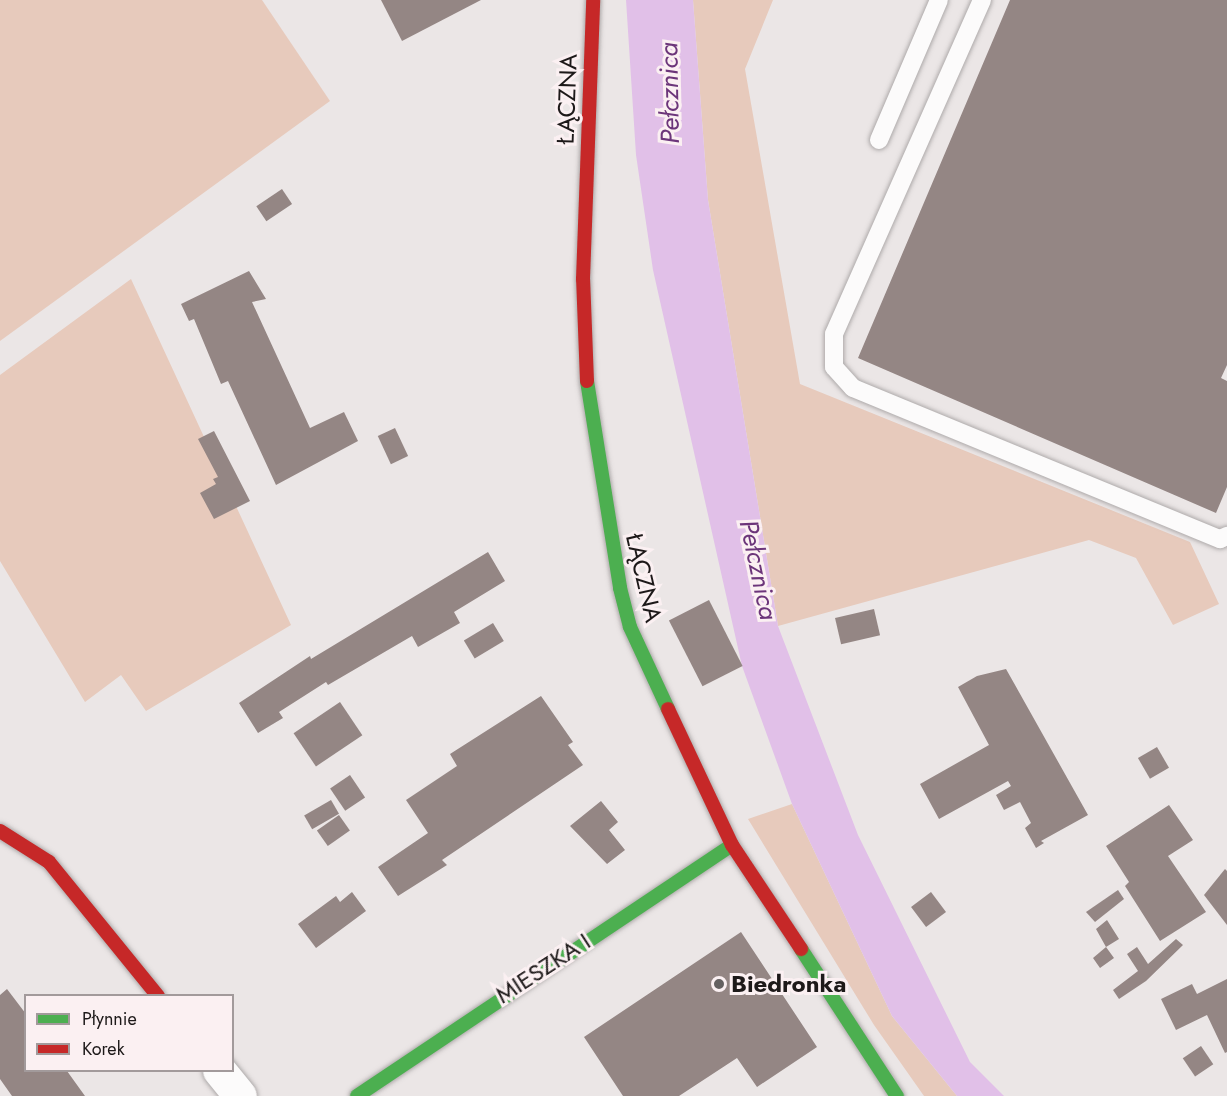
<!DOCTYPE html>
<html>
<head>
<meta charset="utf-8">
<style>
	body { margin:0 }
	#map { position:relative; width:1227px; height:1096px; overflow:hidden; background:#ebe6e6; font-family:Jost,sans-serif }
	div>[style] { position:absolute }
	.green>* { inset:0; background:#e7cabc }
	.water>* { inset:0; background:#e1c0e8 }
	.building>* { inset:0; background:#948684; transform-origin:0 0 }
	.roads { filter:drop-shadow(0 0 2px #aeaaaa) drop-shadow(0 0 2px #aeaaaa) }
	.lane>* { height:18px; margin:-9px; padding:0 9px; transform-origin:9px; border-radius:9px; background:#fcfbfb }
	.street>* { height:33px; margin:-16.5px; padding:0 16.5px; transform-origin:16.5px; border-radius:16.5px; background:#fcfbfb }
	.fast>* { height:14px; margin:-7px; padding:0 7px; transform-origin:7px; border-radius:7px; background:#4caf50 }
	.jam>* { height:14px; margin:-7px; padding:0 7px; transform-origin:7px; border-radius:7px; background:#c62828 }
	.dots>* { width:16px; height:16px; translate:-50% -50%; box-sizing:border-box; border:3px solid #fbf0f2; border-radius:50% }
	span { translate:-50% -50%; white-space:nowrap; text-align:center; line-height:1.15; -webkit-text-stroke:6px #fbf0f2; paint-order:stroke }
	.street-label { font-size:24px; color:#1d1919 }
	.poi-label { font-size:24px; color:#1d1919; font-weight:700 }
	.left { translate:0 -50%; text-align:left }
	.water-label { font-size:26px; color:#6c357a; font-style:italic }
	.legend { position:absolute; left:24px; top:994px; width:210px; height:78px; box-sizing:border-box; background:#fbf0f2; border:2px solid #a29a9b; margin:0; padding:8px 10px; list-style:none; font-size:18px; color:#1d1919 }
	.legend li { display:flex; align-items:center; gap:12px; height:30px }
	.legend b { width:30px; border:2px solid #a29a9b }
</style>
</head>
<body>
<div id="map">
	<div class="green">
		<i style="clip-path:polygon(0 0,262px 0,330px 101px,0 341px)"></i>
		<i style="clip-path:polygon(693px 0,773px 0,745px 69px,800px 384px,1190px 542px,1219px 604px,1173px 625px,1136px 558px,1089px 540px,778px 626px,708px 200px)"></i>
		<i style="clip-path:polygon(131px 279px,291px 625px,146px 711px,121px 675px,85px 702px,0 561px,0 375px)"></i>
		<i style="clip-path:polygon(792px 804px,892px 1016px,957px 1096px,924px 1096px,874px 1025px,748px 819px)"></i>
	</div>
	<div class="water">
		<i style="clip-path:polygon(626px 0,693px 0,708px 200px,778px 626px,858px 835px,970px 1062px,1004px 1096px,957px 1096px,892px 1016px,792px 804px,742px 666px,653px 270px,636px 155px)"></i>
	</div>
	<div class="building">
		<i style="clip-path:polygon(381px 0,481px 0,402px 41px)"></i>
		<i style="clip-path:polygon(1010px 0,1227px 0,1227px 365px,1221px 378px,1227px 381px,1227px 487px,1216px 513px,858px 358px)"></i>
		<i style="left:282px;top:189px;width:18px;height:31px;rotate:56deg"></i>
		<i style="clip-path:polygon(249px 271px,266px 299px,252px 302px,310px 428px,344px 412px,358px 441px,276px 485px,228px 381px,221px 384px,194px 319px,189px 321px,181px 304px)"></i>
		<i style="left:395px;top:428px;width:31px;height:19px;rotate:65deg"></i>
		<i style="clip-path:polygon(214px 431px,250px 501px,214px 519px,200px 493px,216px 484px,213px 479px,218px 477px,198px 439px)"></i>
		<i style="clip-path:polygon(488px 552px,505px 581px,454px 612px,460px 623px,418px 647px,412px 636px,328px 685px,326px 682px,279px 712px,283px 718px,258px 733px,239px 703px,310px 656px,311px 659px)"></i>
		<i style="left:709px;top:600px;width:74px;height:45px;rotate:63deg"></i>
		<i style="left:874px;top:609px;width:27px;height:40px;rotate:77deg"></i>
		<i style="left:493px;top:623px;width:21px;height:34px;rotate:59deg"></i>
		<i style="clip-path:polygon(1006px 669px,1088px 815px,1041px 841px,1044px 843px,1036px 848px,1025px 828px,1031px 823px,1020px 802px,1004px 810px,996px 795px,1011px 786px,1008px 781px,939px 819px,920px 784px,989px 745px,958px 687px,977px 676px)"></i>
		<i style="clip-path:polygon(541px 696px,573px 742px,568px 745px,583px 765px,442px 860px,447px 865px,398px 896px,378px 867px,428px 833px,406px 800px,457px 766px,450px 754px)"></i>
		<i style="left:340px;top:702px;width:40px;height:56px;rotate:56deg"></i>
		<i style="left:1157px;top:747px;width:24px;height:22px;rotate:60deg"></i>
		<i style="left:350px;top:775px;width:27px;height:24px;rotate:56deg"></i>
		<i style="left:331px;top:800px;width:16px;height:31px;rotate:60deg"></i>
		<i style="clip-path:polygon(601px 801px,618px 822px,609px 830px,625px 850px,607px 864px,570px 826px)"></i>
		<i style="clip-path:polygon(1169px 805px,1193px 840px,1168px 856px,1206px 912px,1160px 941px,1125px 886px,1129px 882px,1106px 846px)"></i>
		<i style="left:339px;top:815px;width:19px;height:27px;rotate:55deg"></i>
		<i style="clip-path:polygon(1225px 869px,1227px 871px,1227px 925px,1204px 895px)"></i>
		<i style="clip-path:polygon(1118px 890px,1124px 899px,1095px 922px,1086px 912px)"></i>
		<i style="clip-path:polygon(352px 892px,366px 911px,316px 948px,298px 924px,336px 896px,340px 902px)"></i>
		<i style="left:931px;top:892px;width:25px;height:25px;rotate:53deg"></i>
		<i style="clip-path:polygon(1107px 920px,1119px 939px,1106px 947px,1114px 958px,1100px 968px,1093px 958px,1106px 947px,1096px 929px)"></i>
		<i style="clip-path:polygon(741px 932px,817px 1047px,757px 1087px,737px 1058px,679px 1096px,623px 1096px,584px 1037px)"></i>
		<i style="clip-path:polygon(1176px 939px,1183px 945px,1146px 981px,1119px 999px,1113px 990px,1138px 971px,1127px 954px,1137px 947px,1148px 964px)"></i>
		<i style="clip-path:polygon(1227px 979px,1227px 1052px,1225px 1053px,1207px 1015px,1176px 1030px,1161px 999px,1192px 984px,1197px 994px)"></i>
		<i style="clip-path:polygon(7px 989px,26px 1014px,26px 1071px,67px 1071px,85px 1096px,12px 1096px,0 1079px,0 995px)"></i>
		<i style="left:1201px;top:1046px;width:22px;height:22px;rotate:56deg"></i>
	</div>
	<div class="roads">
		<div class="lane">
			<i style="left:982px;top:0;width:365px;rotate:113.9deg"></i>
			<i style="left:834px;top:334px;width:33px;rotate:90deg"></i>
			<i style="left:834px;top:367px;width:28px;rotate:48deg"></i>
			<i style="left:853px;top:388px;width:397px;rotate:22.4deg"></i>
			<i style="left:1220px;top:539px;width:8px;rotate:-23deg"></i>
			<i style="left:879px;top:140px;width:152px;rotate:-66.8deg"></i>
		</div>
		<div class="street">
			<i style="left:219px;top:1070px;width:33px;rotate:51deg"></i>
		</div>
		<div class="fast">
			<i style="left:587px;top:381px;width:210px;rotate:80.9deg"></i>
			<i style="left:620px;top:588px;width:40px;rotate:75.6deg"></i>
			<i style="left:630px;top:627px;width:90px;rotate:65.1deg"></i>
			<i style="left:801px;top:949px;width:176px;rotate:56.9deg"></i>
			<i style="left:357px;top:1096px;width:451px;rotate:-33.8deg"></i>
		</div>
		<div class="jam">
			<i style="left:587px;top:381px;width:102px;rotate:-92.2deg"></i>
			<i style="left:583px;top:279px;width:279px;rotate:-87.9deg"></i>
			<i style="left:668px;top:709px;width:150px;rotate:64.8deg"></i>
			<i style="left:732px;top:845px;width:125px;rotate:56.4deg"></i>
			<i style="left:0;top:831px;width:58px;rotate:32.3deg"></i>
			<i style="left:49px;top:862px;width:173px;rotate:50.9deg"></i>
		</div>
	</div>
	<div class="dots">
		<i style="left:719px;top:984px;background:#656161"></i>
	</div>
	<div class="street-label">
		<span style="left:567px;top:99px;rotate:-88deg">ŁĄCZNA</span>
		<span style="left:644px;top:578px;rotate:77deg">ŁĄCZNA</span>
		<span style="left:543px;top:968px;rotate:-33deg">MIESZKA I</span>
	</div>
	<div class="poi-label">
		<span class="left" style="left:731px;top:984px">Biedronka</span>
	</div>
	<div class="water-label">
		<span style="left:670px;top:93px;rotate:-91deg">Pełcznica</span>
		<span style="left:758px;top:570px;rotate:78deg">Pełcznica</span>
	</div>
	<ul class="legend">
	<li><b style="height:8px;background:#4caf50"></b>Płynnie</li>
	<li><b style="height:8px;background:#c62828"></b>Korek</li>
	</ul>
</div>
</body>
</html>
